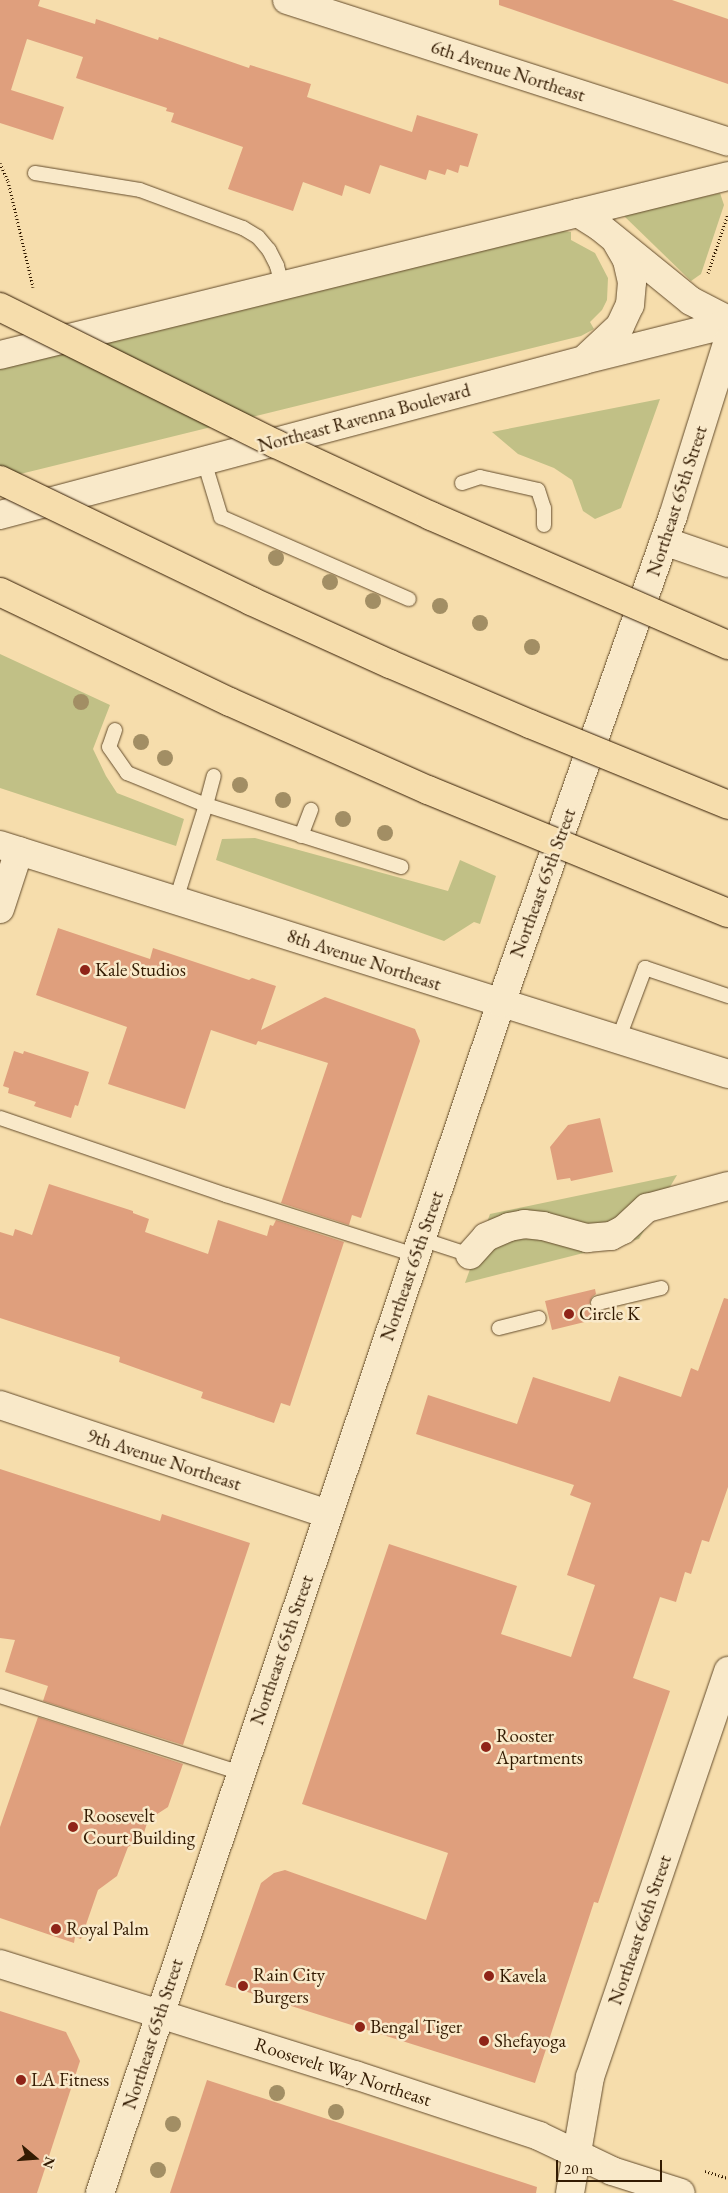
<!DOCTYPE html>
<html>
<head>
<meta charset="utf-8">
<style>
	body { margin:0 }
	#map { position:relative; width:728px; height:2193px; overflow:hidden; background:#f6ddac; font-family:"EB Garamond",serif }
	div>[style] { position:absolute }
	.green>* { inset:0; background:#c1c086 }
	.building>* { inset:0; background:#df9f7d }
	.path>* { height:3px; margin-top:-1.5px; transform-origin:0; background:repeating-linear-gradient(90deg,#331b02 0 1px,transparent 0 3.5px) }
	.roads { filter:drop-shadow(0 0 1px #644c2c) drop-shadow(0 0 1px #644c2c) }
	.lane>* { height:14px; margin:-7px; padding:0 7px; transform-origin:7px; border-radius:7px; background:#f9e9c9 }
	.street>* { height:28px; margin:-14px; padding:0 14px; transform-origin:14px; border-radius:14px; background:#f9e9c9 }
	.secondary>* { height:28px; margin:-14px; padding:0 14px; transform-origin:14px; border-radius:14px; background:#f9e9c9 }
	.bridges { filter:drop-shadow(0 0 1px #331b02) drop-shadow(0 0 1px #331b02) }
	.highway-bridge>* { height:28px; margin:-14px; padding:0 14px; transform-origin:14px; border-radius:14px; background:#f6ddac }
	.trees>* { width:16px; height:16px; margin:-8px; border-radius:50%; background:#a28e64 }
	.dots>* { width:14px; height:14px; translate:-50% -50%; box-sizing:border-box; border:2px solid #f9e9c9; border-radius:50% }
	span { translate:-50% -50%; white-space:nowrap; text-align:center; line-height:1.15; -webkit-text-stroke:5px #f9e9c9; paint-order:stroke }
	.street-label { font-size:19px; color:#331b02 }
	.poi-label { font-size:19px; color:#331b02 }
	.left { translate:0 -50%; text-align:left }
	.north { position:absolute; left:10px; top:2133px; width:50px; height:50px; -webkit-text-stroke:4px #f9e9c9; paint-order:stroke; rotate:108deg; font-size:14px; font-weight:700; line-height:20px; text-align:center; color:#331b02 }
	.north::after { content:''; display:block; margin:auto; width:18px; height:22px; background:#331b02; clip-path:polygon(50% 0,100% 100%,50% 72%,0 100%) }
	.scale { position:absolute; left:556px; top:2160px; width:106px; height:22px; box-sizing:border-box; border:2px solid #331b02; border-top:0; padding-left:6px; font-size:15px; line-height:18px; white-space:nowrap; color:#331b02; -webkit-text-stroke:4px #f9e9c9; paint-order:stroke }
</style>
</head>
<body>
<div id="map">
	<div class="green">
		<i style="clip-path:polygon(720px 193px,724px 205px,701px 274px,691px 281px,623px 215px)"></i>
		<i style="clip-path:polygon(557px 230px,571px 232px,571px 240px,595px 253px,608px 278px,607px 300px,602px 310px,590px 322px,594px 329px,581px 336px,0 479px,0 369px)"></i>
		<i style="clip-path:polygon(660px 399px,621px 508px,595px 519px,583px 511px,572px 480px,554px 468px,518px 454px,492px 432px)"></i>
		<i style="clip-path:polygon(0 654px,110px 705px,93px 749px,106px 776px,117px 793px,184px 819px,176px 846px,0 788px)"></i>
		<i style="clip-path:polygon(255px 838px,448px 891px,460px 860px,496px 876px,480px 924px,474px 922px,444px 941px,216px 860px,222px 839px)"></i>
		<i style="clip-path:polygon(677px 1175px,639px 1239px,465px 1283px,490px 1214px)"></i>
	</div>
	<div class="building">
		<i style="clip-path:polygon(0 0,40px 0,38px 6px,95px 24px,96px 19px,158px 40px,159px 37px,249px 68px,250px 65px,311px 84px,307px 97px,412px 132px,417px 115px,478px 134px,468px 167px,460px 165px,458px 173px,447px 169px,445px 175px,429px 170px,426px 180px,380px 165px,370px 194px,345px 185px,342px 196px,303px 182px,293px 211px,228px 189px,243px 147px,171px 122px,174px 113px,166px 111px,167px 108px,76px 78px,83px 57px,27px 39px,11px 90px,64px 107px,53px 140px,0 123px)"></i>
		<i style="clip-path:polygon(499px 0,672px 0,728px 19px,728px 84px,499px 5px)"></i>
		<i style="clip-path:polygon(58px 928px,150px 959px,153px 948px,249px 980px,252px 978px,276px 986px,261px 1030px,325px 997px,415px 1029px,420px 1041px,361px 1218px,352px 1215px,349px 1225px,281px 1203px,328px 1063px,258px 1041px,256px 1045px,211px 1030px,185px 1109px,108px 1084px,127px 1027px,36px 995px)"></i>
		<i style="clip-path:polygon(14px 1051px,23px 1054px,24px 1051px,89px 1072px,78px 1106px,75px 1105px,71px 1118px,34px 1106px,36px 1102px,8px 1093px,9px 1088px,3px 1086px)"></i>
		<i style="clip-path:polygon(600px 1118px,613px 1172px,571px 1181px,570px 1178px,557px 1180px,550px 1147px,568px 1125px)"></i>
		<i style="clip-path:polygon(49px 1184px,133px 1211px,133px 1213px,149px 1219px,145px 1232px,208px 1254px,218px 1220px,267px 1236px,270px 1225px,273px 1226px,276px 1220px,344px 1242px,290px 1406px,281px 1403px,274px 1423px,201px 1398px,203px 1392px,119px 1362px,120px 1357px,0 1318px,0 1232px,13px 1236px,15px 1229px,32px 1235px)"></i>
		<i style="clip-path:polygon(595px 1289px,596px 1294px,592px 1297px,589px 1305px,592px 1309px,600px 1312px,601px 1318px,552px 1330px,545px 1301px)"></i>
		<i style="clip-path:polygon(724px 1298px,728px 1299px,728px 1487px,709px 1542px,702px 1540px,691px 1574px,685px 1572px,676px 1602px,660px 1597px,633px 1678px,670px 1691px,598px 1903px,594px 1902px,535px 2083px,225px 1985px,261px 1883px,274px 1873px,285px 1870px,426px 1920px,448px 1853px,302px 1804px,389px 1544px,517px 1586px,501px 1634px,571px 1657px,595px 1585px,567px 1575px,591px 1503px,570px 1495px,574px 1485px,416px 1434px,428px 1395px,517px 1424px,533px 1377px,610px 1402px,619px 1376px,681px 1397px,691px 1368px,698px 1371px)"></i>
		<i style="clip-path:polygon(0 1469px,160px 1521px,162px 1514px,250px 1543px,183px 1745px,43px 1701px,48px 1686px,5px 1672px,15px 1640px,0 1638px)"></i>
		<i style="clip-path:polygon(38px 1717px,183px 1764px,168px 1807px,148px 1820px,142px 1839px,128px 1847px,117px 1876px,98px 1890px,81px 1939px,75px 1937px,74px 1943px,0 1918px,0 1827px)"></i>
		<i style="clip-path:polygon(0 2011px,66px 2032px,80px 2061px,37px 2193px,0 2193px)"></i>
		<i style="clip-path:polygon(207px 2080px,537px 2187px,536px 2193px,170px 2193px)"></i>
	</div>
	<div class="path">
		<i style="left:0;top:163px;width:20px;rotate:66deg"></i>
		<i style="left:8px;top:181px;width:109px;rotate:76.7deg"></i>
		<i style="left:708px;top:273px;width:62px;rotate:-71.3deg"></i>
		<i style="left:705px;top:2171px;width:24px;rotate:17deg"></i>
	</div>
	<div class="roads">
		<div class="lane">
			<i style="left:35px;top:173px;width:106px;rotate:9.2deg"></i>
			<i style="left:140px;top:190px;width:110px;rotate:20.3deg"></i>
			<i style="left:243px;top:228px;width:17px;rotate:31deg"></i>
			<i style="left:258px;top:237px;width:17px;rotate:50deg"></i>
			<i style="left:269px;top:250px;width:18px;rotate:63deg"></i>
			<i style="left:277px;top:266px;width:20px;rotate:75deg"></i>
			<i style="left:204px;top:461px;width:59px;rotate:73.1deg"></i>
			<i style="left:221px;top:517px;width:205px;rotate:23.6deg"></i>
			<i style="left:462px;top:483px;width:19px;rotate:-18deg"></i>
			<i style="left:480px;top:477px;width:59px;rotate:12.6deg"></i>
			<i style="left:538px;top:490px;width:19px;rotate:72deg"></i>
			<i style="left:544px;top:508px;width:17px;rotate:90deg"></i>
			<i style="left:115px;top:730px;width:18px;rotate:109deg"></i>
			<i style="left:109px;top:747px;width:32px;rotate:55deg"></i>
			<i style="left:127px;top:773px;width:85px;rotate:22.1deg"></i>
			<i style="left:206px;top:805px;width:205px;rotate:17.6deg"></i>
			<i style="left:301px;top:836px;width:28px;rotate:-69deg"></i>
			<i style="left:176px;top:900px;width:100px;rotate:-72.5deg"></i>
			<i style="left:206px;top:805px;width:30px;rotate:-75deg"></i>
			<i style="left:618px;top:1040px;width:77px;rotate:-69.4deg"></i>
			<i style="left:645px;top:968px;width:88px;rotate:18.6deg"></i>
			<i style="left:0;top:1118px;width:239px;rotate:18.8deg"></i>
			<i style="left:226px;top:1195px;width:198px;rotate:17.6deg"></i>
			<i style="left:421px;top:1239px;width:52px;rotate:18.1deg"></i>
			<i style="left:598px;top:1303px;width:65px;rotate:-13.4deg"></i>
			<i style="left:499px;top:1328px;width:41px;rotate:-14deg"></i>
			<i style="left:0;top:1696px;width:253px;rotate:17.7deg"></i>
		</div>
		<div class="street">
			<i style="left:287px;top:0;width:463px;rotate:17.8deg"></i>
			<i style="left:664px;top:541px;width:68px;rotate:19deg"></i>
			<i style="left:0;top:909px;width:61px;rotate:-71.9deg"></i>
			<i style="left:470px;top:1255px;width:24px;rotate:-48deg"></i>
			<i style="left:486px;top:1237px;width:25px;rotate:-23deg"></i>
			<i style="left:509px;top:1227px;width:15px;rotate:-11deg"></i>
			<i style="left:524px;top:1224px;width:19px;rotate:6deg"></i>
			<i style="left:543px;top:1226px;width:46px;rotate:15.3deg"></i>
			<i style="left:587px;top:1238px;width:24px;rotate:-5deg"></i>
			<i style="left:611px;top:1236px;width:13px;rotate:-27deg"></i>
			<i style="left:623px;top:1230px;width:33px;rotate:-43deg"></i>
			<i style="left:647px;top:1208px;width:84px;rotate:-15.2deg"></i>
			<i style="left:0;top:1405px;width:346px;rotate:18.4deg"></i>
			<i style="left:570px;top:2193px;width:118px;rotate:-80.2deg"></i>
			<i style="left:590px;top:2077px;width:429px;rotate:-71.2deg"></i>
		</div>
		<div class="secondary">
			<i style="left:578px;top:213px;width:26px;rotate:32deg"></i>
			<i style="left:600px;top:227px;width:117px;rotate:39.1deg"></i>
			<i style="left:691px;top:301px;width:42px;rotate:27.2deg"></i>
			<i style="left:0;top:355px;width:750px;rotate:-13.81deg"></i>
			<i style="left:587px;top:357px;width:45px;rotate:-43.2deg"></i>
			<i style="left:620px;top:326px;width:23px;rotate:-65deg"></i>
			<i style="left:630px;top:305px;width:23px;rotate:-85deg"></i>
			<i style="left:632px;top:282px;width:23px;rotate:-103deg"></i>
			<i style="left:627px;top:260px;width:20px;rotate:-120deg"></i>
			<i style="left:0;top:515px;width:604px;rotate:-14.86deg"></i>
			<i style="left:584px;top:360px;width:148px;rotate:-14deg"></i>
			<i style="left:0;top:845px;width:763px;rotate:17.46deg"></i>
			<i style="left:0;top:1964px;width:372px;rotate:17.4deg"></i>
			<i style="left:355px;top:2075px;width:194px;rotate:18.3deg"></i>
			<i style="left:539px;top:2136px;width:81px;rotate:25.6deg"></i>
			<i style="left:612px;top:2171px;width:72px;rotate:17.7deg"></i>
			<i style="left:100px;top:2193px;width:1256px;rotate:-71.38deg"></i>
			<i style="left:501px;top:1003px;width:516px;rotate:-70.55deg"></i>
			<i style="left:673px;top:516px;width:183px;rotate:-72.6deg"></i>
		</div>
	</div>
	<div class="bridges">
		<div class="highway-bridge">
			<i style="left:0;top:307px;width:308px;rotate:26.4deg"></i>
			<i style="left:276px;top:444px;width:171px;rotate:24.9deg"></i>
			<i style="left:431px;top:516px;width:324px;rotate:23.5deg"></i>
			<i style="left:0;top:480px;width:279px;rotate:25.7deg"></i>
			<i style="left:251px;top:601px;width:153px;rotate:24.4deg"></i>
			<i style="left:390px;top:664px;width:152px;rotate:23.2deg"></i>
			<i style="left:530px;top:724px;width:214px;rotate:22.2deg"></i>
			<i style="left:0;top:592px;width:255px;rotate:25.6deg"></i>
			<i style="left:230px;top:702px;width:217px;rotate:24deg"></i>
			<i style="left:428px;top:790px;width:324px;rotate:22.3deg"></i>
		</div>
	</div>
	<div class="trees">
		<i style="left:276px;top:558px"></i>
		<i style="left:330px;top:582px"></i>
		<i style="left:373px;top:601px"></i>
		<i style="left:440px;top:606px"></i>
		<i style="left:480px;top:623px"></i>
		<i style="left:532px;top:647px"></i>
		<i style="left:81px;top:702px"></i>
		<i style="left:141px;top:742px"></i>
		<i style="left:165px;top:758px"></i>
		<i style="left:240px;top:785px"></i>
		<i style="left:283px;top:800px"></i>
		<i style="left:343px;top:819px"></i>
		<i style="left:385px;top:833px"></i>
		<i style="left:277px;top:2093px"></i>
		<i style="left:336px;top:2112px"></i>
		<i style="left:173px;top:2124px"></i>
		<i style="left:158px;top:2170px"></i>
	</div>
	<div class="dots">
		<i style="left:85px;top:970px;background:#8f2418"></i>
		<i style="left:569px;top:1314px;background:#8f2418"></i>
		<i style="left:486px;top:1747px;background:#8f2418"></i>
		<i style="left:73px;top:1827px;background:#8f2418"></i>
		<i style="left:56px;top:1929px;background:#8f2418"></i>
		<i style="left:489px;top:1976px;background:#8f2418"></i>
		<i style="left:243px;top:1986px;background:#8f2418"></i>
		<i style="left:360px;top:2027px;background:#8f2418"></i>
		<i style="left:484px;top:2041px;background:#8f2418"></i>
		<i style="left:21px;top:2080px;background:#8f2418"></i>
	</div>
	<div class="street-label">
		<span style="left:508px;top:71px;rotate:18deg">6th Avenue Northeast</span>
		<span style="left:364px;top:418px;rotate:-15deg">Northeast Ravenna Boulevard</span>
		<span style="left:677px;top:501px;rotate:-72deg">Northeast 65th Street</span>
		<span style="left:543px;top:883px;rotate:-70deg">Northeast 65th Street</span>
		<span style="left:364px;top:960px;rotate:18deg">8th Avenue Northeast</span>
		<span style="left:412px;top:1266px;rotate:-71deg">Northeast 65th Street</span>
		<span style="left:164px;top:1460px;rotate:18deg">9th Avenue Northeast</span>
		<span style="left:282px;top:1650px;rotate:-71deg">Northeast 65th Street</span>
		<span style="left:640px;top:1930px;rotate:-71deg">Northeast 66th Street</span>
		<span style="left:153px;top:2034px;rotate:-72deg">Northeast 65th Street</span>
		<span style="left:343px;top:2072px;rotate:18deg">Roosevelt Way Northeast</span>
	</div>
	<div class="poi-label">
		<span class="left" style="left:95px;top:970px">Kale Studios</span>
		<span class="left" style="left:579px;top:1314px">Circle K</span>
		<span class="left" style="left:496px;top:1747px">Rooster<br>Apartments</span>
		<span class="left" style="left:83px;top:1827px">Roosevelt<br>Court Building</span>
		<span class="left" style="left:66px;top:1929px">Royal Palm</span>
		<span class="left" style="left:253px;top:1986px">Rain City<br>Burgers</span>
		<span class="left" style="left:499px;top:1976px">Kavela</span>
		<span class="left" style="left:370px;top:2027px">Bengal Tiger</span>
		<span class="left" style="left:494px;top:2041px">Shefayoga</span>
		<span class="left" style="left:31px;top:2080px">LA Fitness</span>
	</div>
	<div class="north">N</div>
	<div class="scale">20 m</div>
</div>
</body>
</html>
